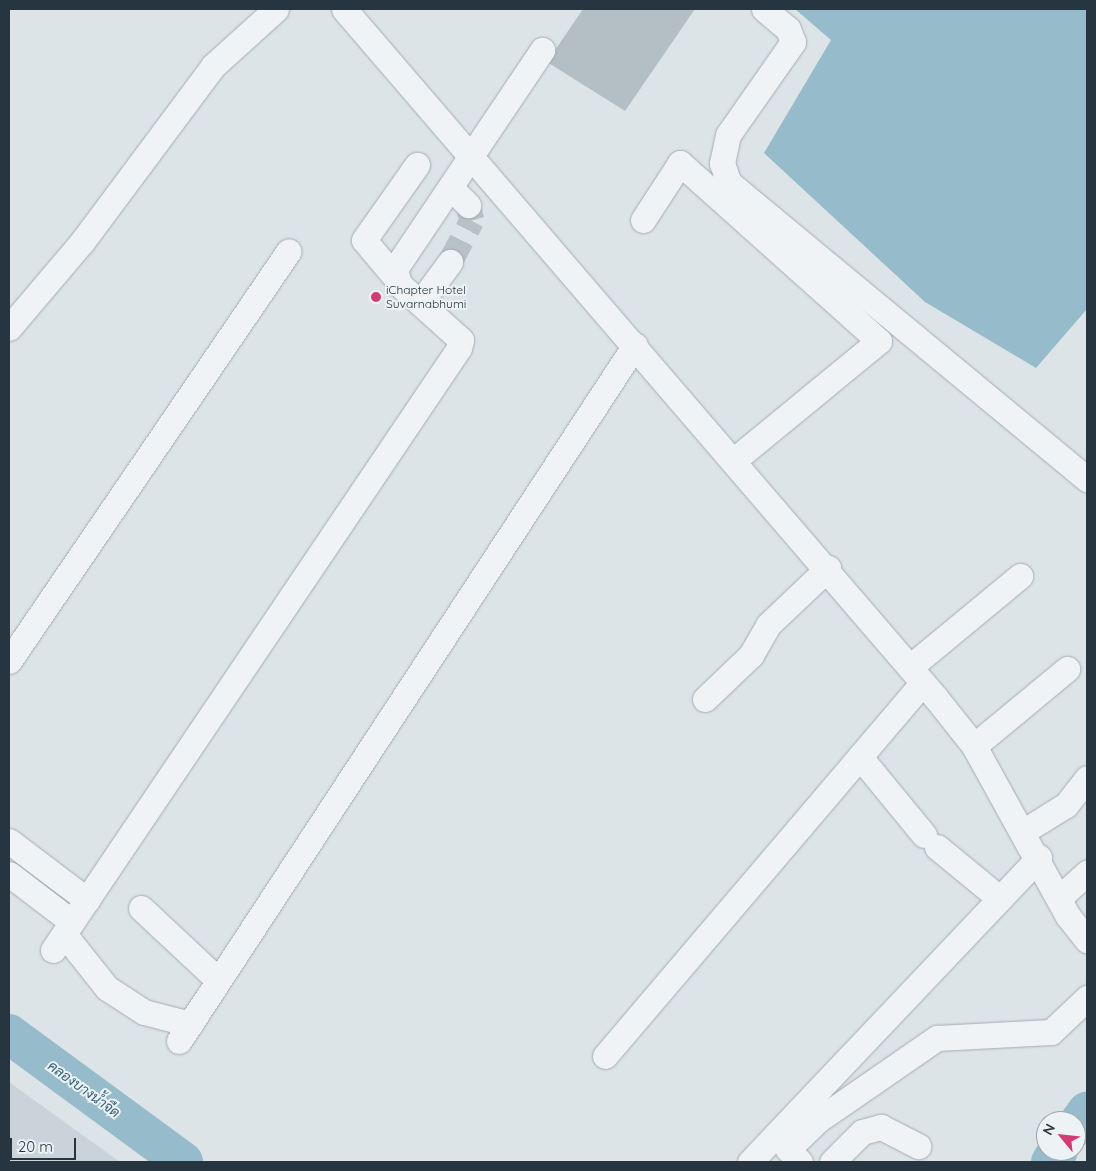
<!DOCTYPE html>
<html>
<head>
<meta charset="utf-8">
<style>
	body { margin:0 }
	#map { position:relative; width:1096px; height:1171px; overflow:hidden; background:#dde4e8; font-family:Quicksand,Sarabun,sans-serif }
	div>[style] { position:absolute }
	.built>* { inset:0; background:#cbd3da }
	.water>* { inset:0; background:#96bbca }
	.river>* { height:40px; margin:-20px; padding:0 20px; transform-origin:20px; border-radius:20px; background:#96bbca }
	.building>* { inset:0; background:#b4bec5 }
	.minor-tunnel>* { height:25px; margin-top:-12.5px; transform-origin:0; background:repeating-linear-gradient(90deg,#b8c1c6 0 25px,transparent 0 37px) }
	.roads { filter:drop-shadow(0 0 1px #a2acb2) drop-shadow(0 0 1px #a2acb2) }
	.minor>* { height:25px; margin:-12.5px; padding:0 12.5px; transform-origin:12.5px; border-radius:12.5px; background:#f0f3f6 }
	.dots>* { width:14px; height:14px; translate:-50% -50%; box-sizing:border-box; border:2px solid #edf2f5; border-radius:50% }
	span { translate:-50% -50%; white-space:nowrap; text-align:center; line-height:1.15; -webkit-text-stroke:4px #edf2f5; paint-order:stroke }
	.poi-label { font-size:12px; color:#26353f }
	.left { translate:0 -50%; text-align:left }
	.water-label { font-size:14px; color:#2e5e75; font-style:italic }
	.frame { position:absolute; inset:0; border:10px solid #26353f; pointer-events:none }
	.north { position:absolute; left:1036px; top:1111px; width:50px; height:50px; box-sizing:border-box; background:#edf2f5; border:1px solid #9da6ac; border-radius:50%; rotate:298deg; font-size:14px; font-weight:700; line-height:20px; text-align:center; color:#26353f }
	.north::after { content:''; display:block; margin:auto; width:18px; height:22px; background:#d43b75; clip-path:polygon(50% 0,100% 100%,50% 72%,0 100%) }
	.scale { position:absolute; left:10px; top:1138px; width:66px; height:22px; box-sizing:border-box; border:2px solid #26353f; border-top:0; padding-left:6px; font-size:15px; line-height:18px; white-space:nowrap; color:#26353f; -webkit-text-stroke:4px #edf2f5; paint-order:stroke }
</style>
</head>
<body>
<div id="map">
	<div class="built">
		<i style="clip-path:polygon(9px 1082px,120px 1162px,9px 1162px)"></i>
	</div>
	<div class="water">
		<i style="clip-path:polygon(795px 9px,1087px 9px,1087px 309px,1036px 368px,925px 302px,764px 153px,831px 40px)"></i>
	</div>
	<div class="river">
		<i style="left:9px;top:1034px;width:216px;rotate:36.3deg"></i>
		<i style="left:1076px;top:1127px;width:19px;rotate:-54deg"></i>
		<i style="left:1051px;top:1162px;width:13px;rotate:-58deg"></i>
	</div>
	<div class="building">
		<i style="clip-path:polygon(583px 9px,695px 9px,625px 111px,547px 62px)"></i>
	</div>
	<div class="minor-tunnel">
		<i style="left:450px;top:262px;width:47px;rotate:-62.4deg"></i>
		<i style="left:472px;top:220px;width:16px;rotate:-105deg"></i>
	</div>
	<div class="roads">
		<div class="minor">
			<i style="left:344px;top:9px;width:908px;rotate:49.33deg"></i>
			<i style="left:936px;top:698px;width:61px;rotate:51.6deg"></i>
			<i style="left:974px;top:746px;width:194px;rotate:61.1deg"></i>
			<i style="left:1068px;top:916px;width:31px;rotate:52deg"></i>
			<i style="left:764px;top:9px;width:31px;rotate:40deg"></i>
			<i style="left:788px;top:29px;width:14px;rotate:69deg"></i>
			<i style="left:793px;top:42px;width:113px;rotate:125deg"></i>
			<i style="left:728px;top:135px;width:29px;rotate:102deg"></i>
			<i style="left:722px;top:163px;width:21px;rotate:71deg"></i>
			<i style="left:729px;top:183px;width:465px;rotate:39.6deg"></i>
			<i style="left:452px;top:189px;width:23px;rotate:45deg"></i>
			<i style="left:643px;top:220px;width:68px;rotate:-57deg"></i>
			<i style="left:680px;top:163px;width:267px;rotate:41.8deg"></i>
			<i style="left:879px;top:341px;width:188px;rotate:140.6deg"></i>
			<i style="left:395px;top:277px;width:48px;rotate:-130deg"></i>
			<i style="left:364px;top:240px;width:92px;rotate:-54.8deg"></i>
			<i style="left:420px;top:303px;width:51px;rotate:-53.8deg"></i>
			<i style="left:9px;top:328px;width:113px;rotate:-49.7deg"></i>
			<i style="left:82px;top:242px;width:219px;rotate:-53.3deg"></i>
			<i style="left:213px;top:66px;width:85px;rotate:-42.1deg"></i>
			<i style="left:9px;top:661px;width:496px;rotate:-55.7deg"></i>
			<i style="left:910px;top:667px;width:143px;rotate:-39.6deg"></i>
			<i style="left:705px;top:699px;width:64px;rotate:-43.7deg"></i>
			<i style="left:751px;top:655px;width:34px;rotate:-60deg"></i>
			<i style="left:768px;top:625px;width:83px;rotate:-43.5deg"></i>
			<i style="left:974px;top:746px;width:121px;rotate:-39.6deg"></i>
			<i style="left:860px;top:757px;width:101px;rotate:50.6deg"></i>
			<i style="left:1024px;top:831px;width:49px;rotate:-31.8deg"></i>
			<i style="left:1066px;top:805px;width:34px;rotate:-52deg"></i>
			<i style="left:9px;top:841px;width:98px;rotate:37.1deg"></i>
			<i style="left:937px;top:847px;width:80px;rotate:39.4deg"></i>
			<i style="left:9px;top:874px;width:79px;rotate:37.3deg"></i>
			<i style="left:1059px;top:898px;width:38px;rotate:-42deg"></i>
			<i style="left:141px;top:908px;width:105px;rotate:43.1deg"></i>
			<i style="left:64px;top:934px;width:69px;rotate:51.5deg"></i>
			<i style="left:107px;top:988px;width:44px;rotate:33deg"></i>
			<i style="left:144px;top:1012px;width:48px;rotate:14.6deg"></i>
			<i style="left:53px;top:950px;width:726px;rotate:-56deg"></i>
			<i style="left:459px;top:348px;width:8px;rotate:-76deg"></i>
			<i style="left:461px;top:340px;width:84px;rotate:-137.9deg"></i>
			<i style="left:399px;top:284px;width:16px;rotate:-105deg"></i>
			<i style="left:395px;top:269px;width:264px;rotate:-56.1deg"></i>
			<i style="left:179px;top:1041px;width:832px;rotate:-56.77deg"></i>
			<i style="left:605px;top:1056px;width:490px;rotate:-49.6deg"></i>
			<i style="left:750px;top:1162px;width:420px;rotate:-46.5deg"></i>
			<i style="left:800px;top:1162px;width:18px;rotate:-133deg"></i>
			<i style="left:788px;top:1149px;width:42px;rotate:-44deg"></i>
			<i style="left:818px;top:1120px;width:145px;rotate:-34.6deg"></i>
			<i style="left:937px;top:1038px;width:114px;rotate:-3deg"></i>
			<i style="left:1051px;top:1032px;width:50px;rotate:-43.4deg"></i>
			<i style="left:832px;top:1162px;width:42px;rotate:-45deg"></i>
			<i style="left:862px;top:1132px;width:20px;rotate:-15deg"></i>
			<i style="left:881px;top:1127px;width:42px;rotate:27.2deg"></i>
		</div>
	</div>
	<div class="dots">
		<i style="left:376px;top:297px;background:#d43b75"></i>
	</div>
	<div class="poi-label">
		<span class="left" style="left:386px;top:297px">iChapter Hotel<br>Suvarnabhumi</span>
	</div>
	<div class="water-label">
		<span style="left:84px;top:1089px;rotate:36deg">คลองบางน้ำจืด</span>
	</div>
	<div class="frame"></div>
	<div class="north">N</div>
	<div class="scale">20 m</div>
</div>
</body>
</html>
